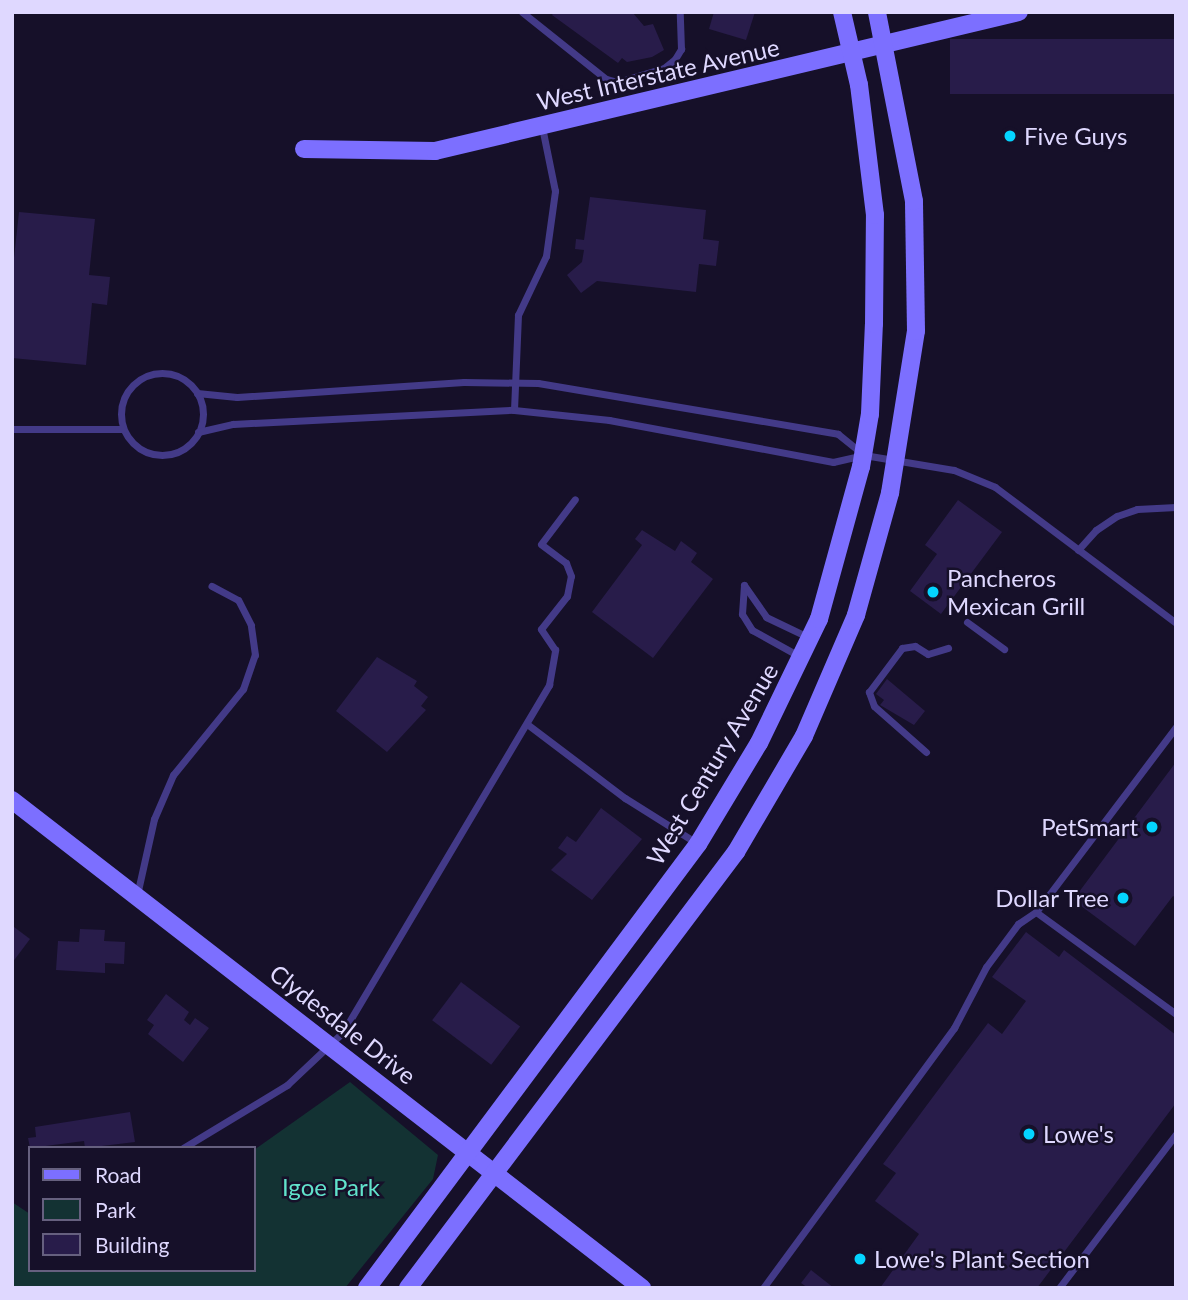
<!DOCTYPE html>
<html>
<head>
<meta charset="utf-8">
<style>
	body { margin:0 }
	#map { position:relative; width:1188px; height:1300px; overflow:hidden; background:#161029; font-family:Lato,sans-serif }
	div>[style] { position:absolute }
	.green>* { inset:0; background:#133233 }
	.building>* { inset:0; background:#281c4a; transform-origin:0 0 }
	.lane>* { height:7px; margin:-3.5px; padding:0 3.5px; transform-origin:3.5px; border-radius:3.5px; background:#433a88 }
	.lane>.ring { margin:-3.5px; padding:0; box-sizing:content-box; background:none; border:7px solid #433a88; border-radius:50% }
	.secondary>* { height:18px; margin:-9px; padding:0 9px; transform-origin:9px; border-radius:9px; background:#7c6fff }
	.dots>* { width:19px; height:19px; translate:-50% -50%; box-sizing:border-box; border:4px solid #161029; border-radius:50% }
	span { translate:-50% -50%; white-space:nowrap; text-align:center; line-height:1.15; -webkit-text-stroke:5px #161029; paint-order:stroke }
	.street-label { font-size:24px; color:#dfd8ff }
	.poi-label { font-size:24px; color:#dfd8ff }
	.left { translate:0 -50%; text-align:left }
	.right { translate:-100% -50%; text-align:right }
	.park-label { font-size:24px; color:#61e2cb }
	.frame { position:absolute; inset:0; border:14px solid #dfd8ff; pointer-events:none }
	.legend { position:absolute; left:28px; top:1146px; width:228px; height:126px; box-sizing:border-box; background:#161029; border:2px solid #66607f; margin:0; padding:9px 12px; list-style:none; font-size:21px; color:#dfd8ff }
	.legend li { display:flex; align-items:center; gap:14px; height:35px }
	.legend b { width:35px; border:2px solid #66607f }
</style>
</head>
<body>
<div id="map">
	<div class="green">
		<i style="clip-path:polygon(350px 1082px,438px 1155px,433px 1179px,345px 1288px,12px 1288px,12px 1202px,30px 1214px,30px 1270px,254px 1270px,254px 1150px)"></i>
	</div>
	<div class="building">
		<i style="clip-path:polygon(554px 12px,633px 13px,644px 26px,653px 24px,664px 50px,652px 57px,627px 62px,622px 58px,618px 63px,552px 15px)"></i>
		<i style="clip-path:polygon(714px 12px,755px 12px,746px 40px,709px 29px)"></i>
		<i style="left:1176px;top:39px;width:55px;height:226px;rotate:90deg"></i>
		<i style="clip-path:polygon(590px 197px,706px 210px,703px 239px,719px 241px,716px 266px,699px 264px,696px 292px,597px 281px,581px 293px,567px 275px,582px 262px,584px 250px,575px 249px,576px 239px,584px 240px)"></i>
		<i style="clip-path:polygon(19px 212px,95px 219px,89px 275px,110px 277px,107px 305px,92px 303px,86px 365px,12px 358px,12px 276px)"></i>
		<i style="clip-path:polygon(958px 500px,1002px 532px,941px 614px,910px 591px,937px 554px,925px 545px)"></i>
		<i style="clip-path:polygon(642px 530px,675px 551px,681px 541px,697px 553px,691px 562px,713px 579px,653px 658px,592px 612px,642px 545px,635px 539px)"></i>
		<i style="clip-path:polygon(377px 657px,417px 681px,414px 686px,428px 697px,421px 706px,426px 710px,387px 752px,336px 711px)"></i>
		<i style="clip-path:polygon(887px 679px,925px 711px,914px 725px,880px 705px,884px 700px,876px 694px)"></i>
		<i style="clip-path:polygon(1176px 762px,1176px 898px,1173px 896px,1135px 946px,1073px 900px)"></i>
		<i style="clip-path:polygon(601px 808px,642px 839px,592px 900px,551px 870px,567px 854px,558px 848px,567px 836px,576px 842px)"></i>
		<i style="clip-path:polygon(14px 927px,30px 939px,12px 963px,12px 929px)"></i>
		<i style="clip-path:polygon(80px 929px,105px 930px,104px 941px,125px 942px,124px 964px,105px 963px,105px 973px,56px 970px,58px 941px,79px 942px)"></i>
		<i style="clip-path:polygon(1026px 932px,1059px 957px,1064px 950px,1176px 1035px,1176px 1103px,1037px 1288px,880px 1288px,919px 1234px,875px 1201px,896px 1173px,883px 1164px,988px 1023px,1002px 1034px,1026px 1001px,992px 977px)"></i>
		<i style="left:461px;top:982px;width:74px;height:48px;rotate:37deg"></i>
		<i style="clip-path:polygon(166px 994px,189px 1012px,184px 1020px,190px 1025px,195px 1018px,209px 1028px,183px 1062px,148px 1034px,154px 1025px,147px 1020px)"></i>
		<i style="clip-path:polygon(130px 1112px,135px 1142px,85px 1148px,84px 1141px,30px 1148px,28px 1138px,36px 1137px,35px 1127px)"></i>
		<i style="clip-path:polygon(811px 1270px,834px 1288px,808px 1288px,801px 1283px)"></i>
	</div>
	<div class="lane">
		<i style="left:522px;top:12px;width:107px;rotate:38.6deg"></i>
		<i style="left:606px;top:79px;width:11px;rotate:15deg"></i>
		<i style="left:617px;top:82px;width:49px;rotate:-16.6deg"></i>
		<i style="left:664px;top:68px;width:14px;rotate:-39deg"></i>
		<i style="left:675px;top:59px;width:12px;rotate:-59deg"></i>
		<i style="left:681px;top:49px;width:37px;rotate:-92deg"></i>
		<i class="ring" style="left:121px;top:373px;width:75px;height:75px"></i>
		<i style="left:197px;top:393px;width:40px;rotate:5.7deg"></i>
		<i style="left:237px;top:397px;width:227px;rotate:-3.8deg"></i>
		<i style="left:464px;top:382px;width:74px;rotate:0.8deg"></i>
		<i style="left:538px;top:383px;width:304px;rotate:9.6deg"></i>
		<i style="left:838px;top:434px;width:28px;rotate:39deg"></i>
		<i style="left:514px;top:410px;width:95px;rotate:-87.6deg"></i>
		<i style="left:518px;top:315px;width:65px;rotate:-64.6deg"></i>
		<i style="left:546px;top:256px;width:66px;rotate:-82.1deg"></i>
		<i style="left:555px;top:191px;width:65px;rotate:-101.5deg"></i>
		<i style="left:12px;top:429px;width:111px"></i>
		<i style="left:198px;top:432px;width:36px;rotate:-13deg"></i>
		<i style="left:233px;top:424px;width:281px;rotate:-2.9deg"></i>
		<i style="left:514px;top:410px;width:96px;rotate:6deg"></i>
		<i style="left:609px;top:420px;width:228px;rotate:10.6deg"></i>
		<i style="left:833px;top:462px;width:32px;rotate:-13deg"></i>
		<i style="left:864px;top:455px;width:91px;rotate:9.5deg"></i>
		<i style="left:954px;top:470px;width:44px;rotate:22.5deg"></i>
		<i style="left:995px;top:487px;width:226px;rotate:36.9deg"></i>
		<i style="left:1078px;top:550px;width:27px;rotate:-48deg"></i>
		<i style="left:1096px;top:530px;width:25px;rotate:-34deg"></i>
		<i style="left:1117px;top:516px;width:21px;rotate:-19deg"></i>
		<i style="left:1137px;top:509px;width:39px;rotate:-3deg"></i>
		<i style="left:744px;top:585px;width:29px;rotate:94deg"></i>
		<i style="left:742px;top:614px;width:19px;rotate:58deg"></i>
		<i style="left:752px;top:630px;width:56px;rotate:28.9deg"></i>
		<i style="left:744px;top:585px;width:39px;rotate:55deg"></i>
		<i style="left:766px;top:617px;width:49px;rotate:25.5deg"></i>
		<i style="left:967px;top:622px;width:46px;rotate:36.1deg"></i>
		<i style="left:527px;top:724px;width:123px;rotate:37.1deg"></i>
		<i style="left:625px;top:798px;width:86px;rotate:32.2deg"></i>
		<i style="left:926px;top:752px;width:69px;rotate:-138.5deg"></i>
		<i style="left:874px;top:706px;width:15px;rotate:-110deg"></i>
		<i style="left:869px;top:692px;width:55px;rotate:-53.1deg"></i>
		<i style="left:902px;top:648px;width:13px;rotate:-9deg"></i>
		<i style="left:915px;top:646px;width:15px;rotate:32deg"></i>
		<i style="left:928px;top:654px;width:21px;rotate:-17deg"></i>
		<i style="left:137px;top:895px;width:78px;rotate:-77.4deg"></i>
		<i style="left:154px;top:819px;width:48px;rotate:-66.6deg"></i>
		<i style="left:173px;top:775px;width:111px;rotate:-50.9deg"></i>
		<i style="left:243px;top:689px;width:36px;rotate:-71deg"></i>
		<i style="left:255px;top:655px;width:30px;rotate:-98deg"></i>
		<i style="left:251px;top:625px;width:28px;rotate:-117deg"></i>
		<i style="left:238px;top:600px;width:30px;rotate:-152deg"></i>
		<i style="left:1036px;top:912px;width:173px;rotate:36.1deg"></i>
		<i style="left:183px;top:1148px;width:122px;rotate:-31.2deg"></i>
		<i style="left:287px;top:1085px;width:77px;rotate:-43.4deg"></i>
		<i style="left:343px;top:1032px;width:404px;rotate:-59.3deg"></i>
		<i style="left:549px;top:685px;width:36px;rotate:-80deg"></i>
		<i style="left:555px;top:650px;width:25px;rotate:-124deg"></i>
		<i style="left:541px;top:629px;width:42px;rotate:-51.8deg"></i>
		<i style="left:567px;top:596px;width:20px;rotate:-79deg"></i>
		<i style="left:571px;top:576px;width:14px;rotate:-111deg"></i>
		<i style="left:566px;top:563px;width:31px;rotate:-143deg"></i>
		<i style="left:541px;top:544px;width:56px;rotate:-52.9deg"></i>
		<i style="left:763px;top:1288px;width:323px;rotate:-53.7deg"></i>
		<i style="left:954px;top:1028px;width:69px;rotate:-62.3deg"></i>
		<i style="left:986px;top:967px;width:54px;rotate:-53.3deg"></i>
		<i style="left:1018px;top:924px;width:22px;rotate:-34deg"></i>
		<i style="left:1036px;top:912px;width:232px;rotate:-52.9deg"></i>
		<i style="left:1059px;top:1288px;width:193px;rotate:-52.8deg"></i>
	</div>
	<div class="secondary">
		<i style="left:304px;top:149px;width:131px;rotate:0.9deg"></i>
		<i style="left:435px;top:151px;width:600px;rotate:-13.39deg"></i>
		<i style="left:12px;top:800px;width:797px;rotate:37.76deg"></i>
		<i style="left:367px;top:1288px;width:554px;rotate:-53.3deg"></i>
		<i style="left:698px;top:844px;width:118px;rotate:-58.9deg"></i>
		<i style="left:759px;top:743px;width:138px;rotate:-64.2deg"></i>
		<i style="left:819px;top:619px;width:158px;rotate:-74.6deg"></i>
		<i style="left:861px;top:467px;width:54px;rotate:-80.4deg"></i>
		<i style="left:870px;top:414px;width:90px;rotate:-87.5deg"></i>
		<i style="left:874px;top:324px;width:109px;rotate:-89.5deg"></i>
		<i style="left:875px;top:215px;width:131px;rotate:-97deg"></i>
		<i style="left:859px;top:85px;width:75px;rotate:-103.1deg"></i>
		<i style="left:408px;top:1288px;width:546px;rotate:-53.05deg"></i>
		<i style="left:736px;top:852px;width:134px;rotate:-59.6deg"></i>
		<i style="left:804px;top:736px;width:132px;rotate:-66.7deg"></i>
		<i style="left:856px;top:615px;width:127px;rotate:-74.4deg"></i>
		<i style="left:890px;top:493px;width:164px;rotate:-80.9deg"></i>
		<i style="left:916px;top:331px;width:130px;rotate:-90.9deg"></i>
		<i style="left:914px;top:201px;width:193px;rotate:-101.1deg"></i>
	</div>
	<div class="dots">
		<i style="left:1010px;top:136px;background:#04d4ff"></i>
		<i style="left:933px;top:592px;background:#04d4ff"></i>
		<i style="left:1152px;top:827px;background:#04d4ff"></i>
		<i style="left:1123px;top:898px;background:#04d4ff"></i>
		<i style="left:1029px;top:1134px;background:#04d4ff"></i>
		<i style="left:860px;top:1259px;background:#04d4ff"></i>
	</div>
	<div class="street-label">
		<span style="left:658px;top:74px;rotate:-13deg">West Interstate Avenue</span>
		<span style="left:712px;top:764px;rotate:-59deg">West Century Avenue</span>
		<span style="left:343px;top:1024px;rotate:38deg">Clydesdale Drive</span>
	</div>
	<div class="poi-label">
		<span class="left" style="left:1024px;top:136px">Five Guys</span>
		<span class="left" style="left:947px;top:592px">Pancheros<br>Mexican Grill</span>
		<span class="right" style="left:1138px;top:827px">PetSmart</span>
		<span class="right" style="left:1109px;top:898px">Dollar Tree</span>
		<span class="left" style="left:1043px;top:1134px">Lowe's</span>
		<span class="left" style="left:874px;top:1259px">Lowe's Plant Section</span>
	</div>
	<div class="park-label">
		<span style="left:331px;top:1187px">Igoe Park</span>
	</div>
	<div class="frame"></div>
	<ul class="legend">
	<li><b style="height:9px;background:#7c6fff"></b>Road</li>
	<li><b style="height:19px;background:#133233"></b>Park</li>
	<li><b style="height:19px;background:#281c4a"></b>Building</li>
	</ul>
</div>
</body>
</html>
